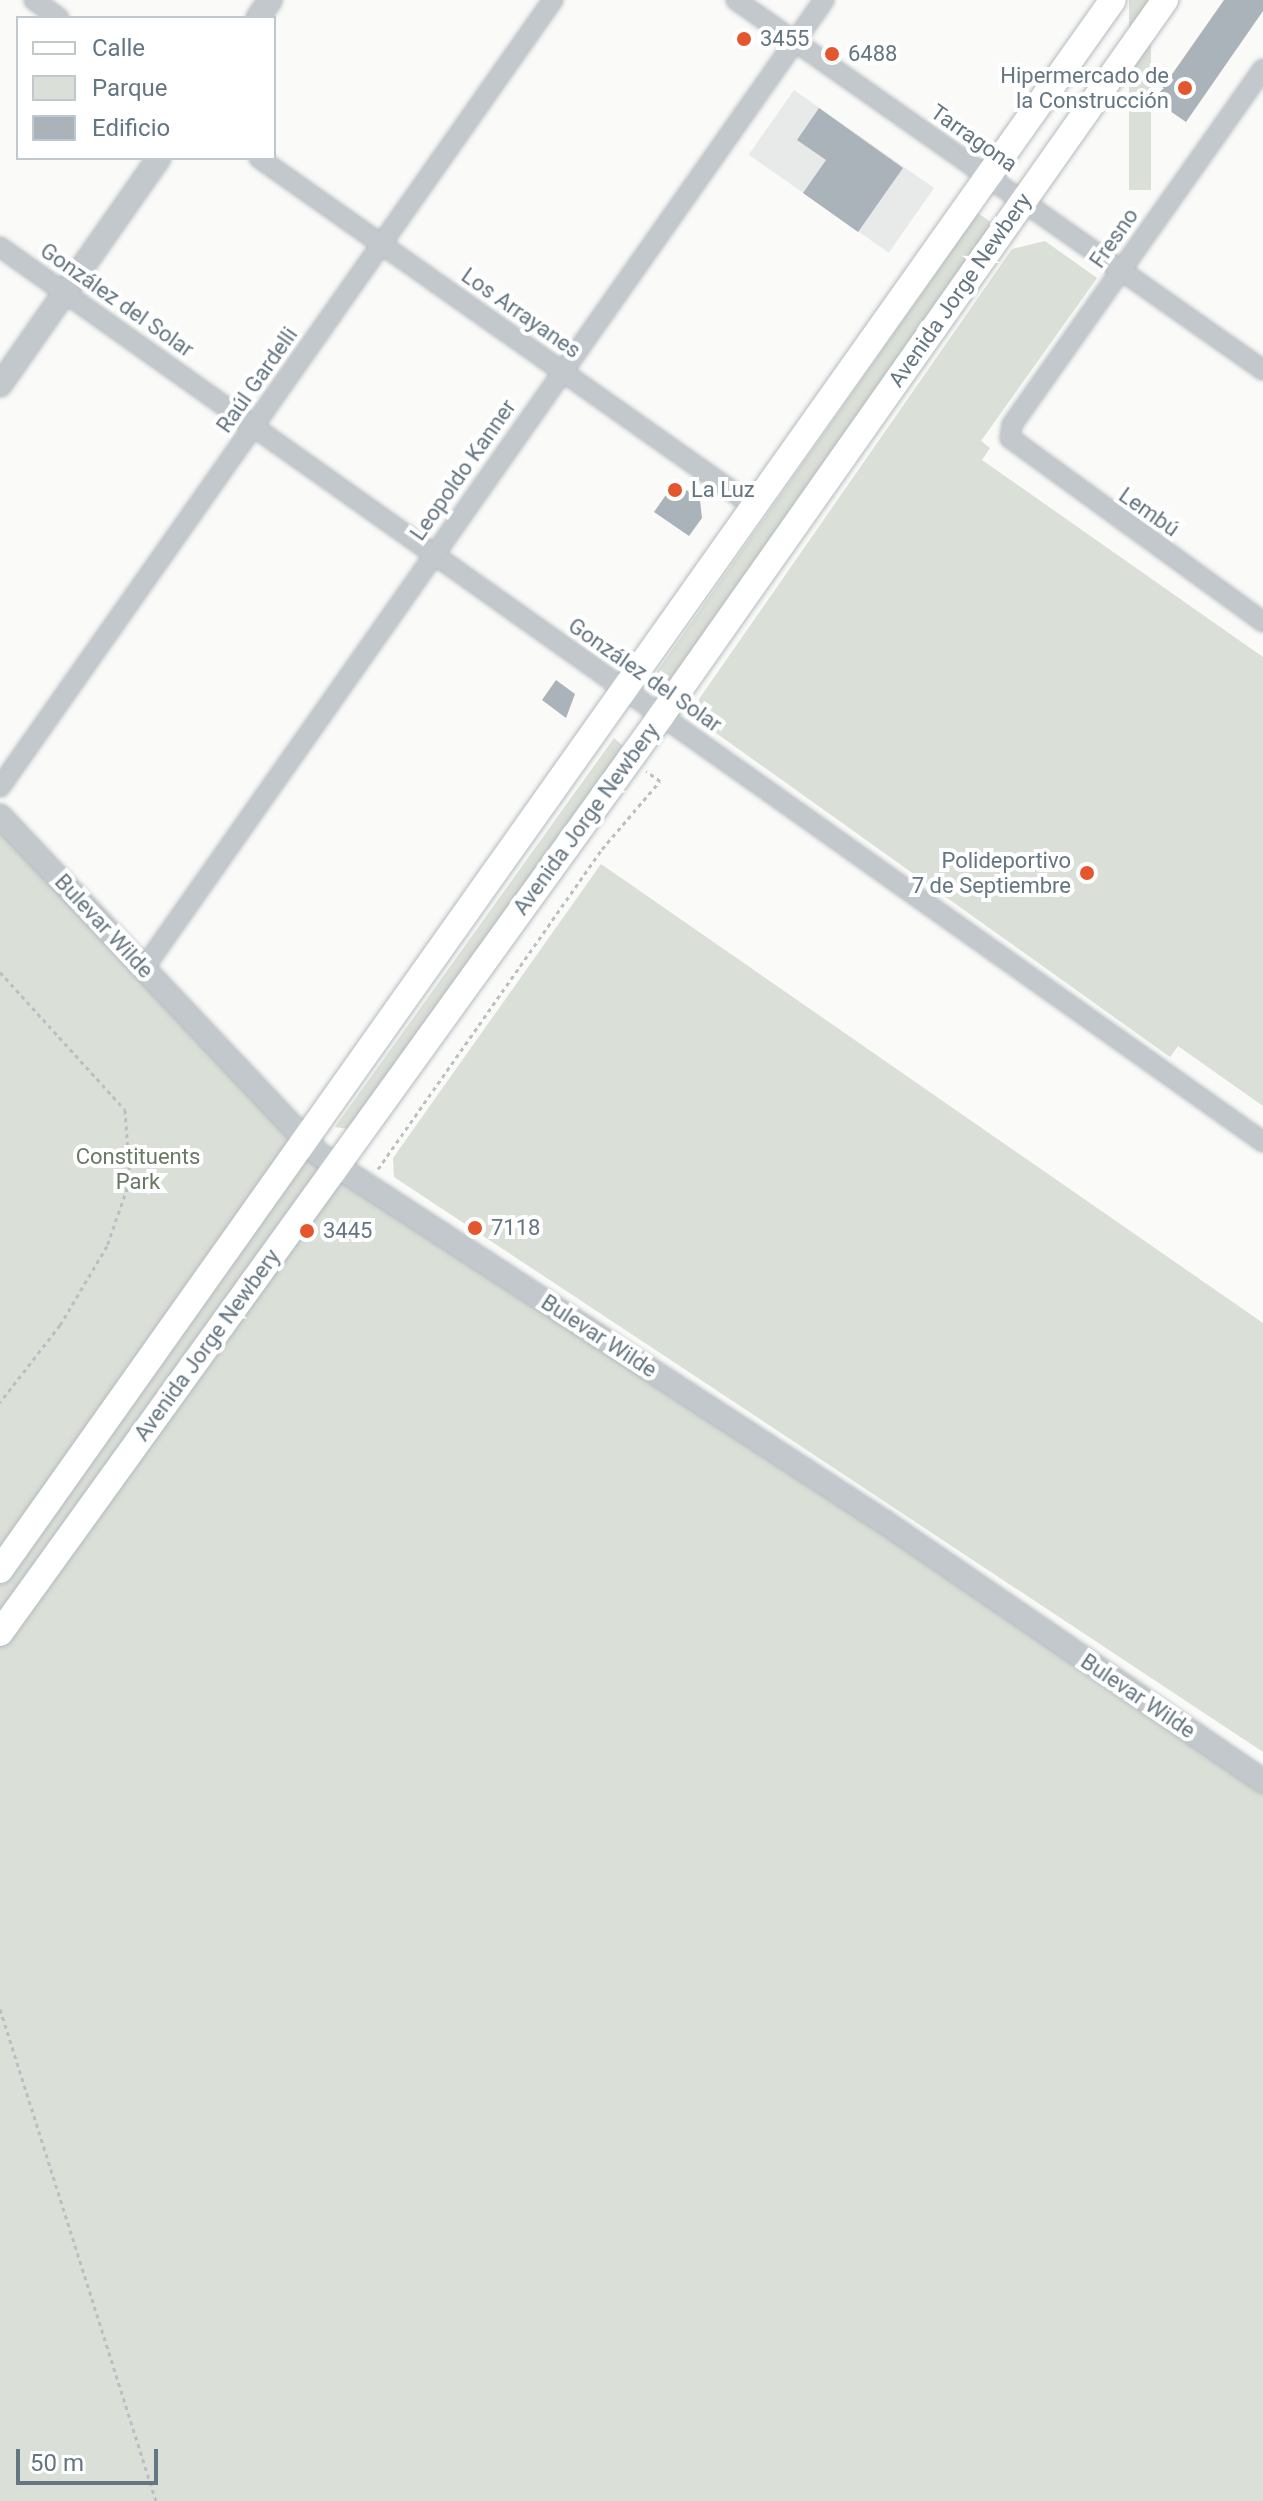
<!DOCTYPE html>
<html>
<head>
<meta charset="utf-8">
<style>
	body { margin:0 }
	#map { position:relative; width:1263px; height:2501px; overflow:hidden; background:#fafaf8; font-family:Roboto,sans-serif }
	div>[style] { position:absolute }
	.built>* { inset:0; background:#e8e9e9; transform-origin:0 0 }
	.green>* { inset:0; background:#dadfd7; transform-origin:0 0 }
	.building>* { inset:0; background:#aab3b9 }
	.path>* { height:3px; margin-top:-1.5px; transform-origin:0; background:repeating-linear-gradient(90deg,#bbbfc2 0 4px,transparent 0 8px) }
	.roads { filter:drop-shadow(0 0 2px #b3babf) drop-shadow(0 0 2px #b3babf) }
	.minor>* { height:18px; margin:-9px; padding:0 9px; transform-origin:9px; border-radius:9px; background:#c3c8cc }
	.tertiary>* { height:22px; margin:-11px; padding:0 11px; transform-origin:11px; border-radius:11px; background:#c3c8cc }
	.secondary>* { height:26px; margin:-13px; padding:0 13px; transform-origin:13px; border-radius:13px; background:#fff }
	.dots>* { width:22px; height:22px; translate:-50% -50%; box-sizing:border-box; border:4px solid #fff; border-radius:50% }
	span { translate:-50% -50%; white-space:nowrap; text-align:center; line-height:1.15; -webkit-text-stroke:8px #fff; paint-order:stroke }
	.poi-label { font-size:22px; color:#657683 }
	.left { translate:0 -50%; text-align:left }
	.right { translate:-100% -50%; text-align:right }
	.street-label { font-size:22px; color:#657683 }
	.park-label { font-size:22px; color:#687a64 }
	.legend { position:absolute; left:16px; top:16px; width:260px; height:144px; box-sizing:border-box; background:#fff; border:2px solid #c1c8cd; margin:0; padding:10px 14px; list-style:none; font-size:24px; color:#657683 }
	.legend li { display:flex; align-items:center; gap:16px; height:40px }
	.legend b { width:40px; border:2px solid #c1c8cd }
	.scale { position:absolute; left:16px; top:2449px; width:142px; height:36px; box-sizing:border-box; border:4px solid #657683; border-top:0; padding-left:10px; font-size:24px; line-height:28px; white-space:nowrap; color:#657683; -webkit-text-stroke:6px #fff; paint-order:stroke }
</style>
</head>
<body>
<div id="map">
	<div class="built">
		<i style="left:794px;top:90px;width:171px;height:79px;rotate:35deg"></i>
	</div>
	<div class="green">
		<i style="left:1129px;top:0;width:22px;height:190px"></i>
		<i style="left:978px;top:213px;width:19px;height:560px;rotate:35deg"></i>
		<i style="clip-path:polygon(1045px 241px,1097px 278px,981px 441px,990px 448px,982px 460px,1263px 657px,1263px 1106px,1178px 1046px,1170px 1057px,702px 723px,699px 699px,1012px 249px)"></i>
		<i style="clip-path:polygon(614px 738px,627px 749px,349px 1129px,335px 1127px)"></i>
		<i style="clip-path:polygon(0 816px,305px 1141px,1263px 1781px,1263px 2501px,0 2501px)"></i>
		<i style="clip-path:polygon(601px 864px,1263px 1323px,1263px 1752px,394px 1177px,393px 1158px)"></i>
	</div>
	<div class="building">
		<i style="clip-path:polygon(1224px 0,1263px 0,1263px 11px,1186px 122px,1154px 100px)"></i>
		<i style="clip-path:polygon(819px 108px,903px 168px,858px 232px,803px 193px,826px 160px,797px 140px)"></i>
		<i style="clip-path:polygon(675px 482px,700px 500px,702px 518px,689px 536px,654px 512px)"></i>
		<i style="clip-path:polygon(556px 680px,575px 694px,566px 718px,542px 700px)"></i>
	</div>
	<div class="path">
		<i style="left:0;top:972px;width:186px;rotate:47.8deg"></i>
		<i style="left:125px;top:1110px;width:70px;rotate:85.9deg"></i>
		<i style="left:130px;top:1180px;width:70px;rotate:109.2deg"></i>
		<i style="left:107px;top:1246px;width:92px;rotate:120.7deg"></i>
		<i style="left:60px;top:1325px;width:98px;rotate:127.9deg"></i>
		<i style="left:378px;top:1169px;width:391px;rotate:-55deg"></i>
		<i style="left:602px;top:849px;width:89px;rotate:-49.5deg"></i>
		<i style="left:660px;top:781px;width:17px;rotate:-144deg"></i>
		<i style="left:0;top:2009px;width:516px;rotate:72.41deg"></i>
	</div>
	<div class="roads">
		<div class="minor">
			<i style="left:34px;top:0;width:31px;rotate:36deg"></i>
			<i style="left:736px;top:0;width:644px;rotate:35.07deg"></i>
			<i style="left:1263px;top:69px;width:436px;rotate:125.2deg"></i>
			<i style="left:1012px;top:425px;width:13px;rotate:99deg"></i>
			<i style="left:1010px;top:438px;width:313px;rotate:36deg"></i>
			<i style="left:259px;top:158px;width:608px;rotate:35.15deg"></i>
			<i style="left:0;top:247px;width:1548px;rotate:35.32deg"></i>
			<i style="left:0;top:787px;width:962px;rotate:-54.91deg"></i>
			<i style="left:144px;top:968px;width:1183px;rotate:-54.91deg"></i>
		</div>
		<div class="tertiary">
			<i style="left:258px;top:18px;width:22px;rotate:-56deg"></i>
			<i style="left:0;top:385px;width:277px;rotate:-55deg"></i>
			<i style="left:0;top:816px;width:466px;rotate:46.7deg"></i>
			<i style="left:320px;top:1155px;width:675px;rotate:33.03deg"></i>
			<i style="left:886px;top:1523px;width:457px;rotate:34.4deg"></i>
		</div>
		<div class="secondary">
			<i style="left:0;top:1570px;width:1924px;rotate:-54.67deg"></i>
			<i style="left:0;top:1633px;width:1130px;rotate:-54.21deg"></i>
			<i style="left:661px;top:716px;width:876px;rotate:-54.86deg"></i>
		</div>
	</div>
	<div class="dots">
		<i style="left:744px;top:39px;background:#e4572e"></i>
		<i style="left:832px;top:54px;background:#e4572e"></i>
		<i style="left:1185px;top:88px;background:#e4572e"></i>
		<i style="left:675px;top:490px;background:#e4572e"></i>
		<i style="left:1087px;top:873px;background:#e4572e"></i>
		<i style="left:475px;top:1228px;background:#e4572e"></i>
		<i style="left:307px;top:1231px;background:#e4572e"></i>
	</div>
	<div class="poi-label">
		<span class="left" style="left:760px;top:39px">3455</span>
		<span class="left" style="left:848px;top:54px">6488</span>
		<span class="right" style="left:1169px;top:88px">Hipermercado de<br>la Construcción</span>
		<span class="left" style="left:691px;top:490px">La Luz</span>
		<span class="right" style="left:1071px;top:873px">Polideportivo<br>7 de Septiembre</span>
		<span class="left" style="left:491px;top:1228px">7118</span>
		<span class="left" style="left:323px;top:1231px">3445</span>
	</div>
	<div class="street-label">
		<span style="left:974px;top:138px;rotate:35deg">Tarragona</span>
		<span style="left:1114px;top:238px;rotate:-55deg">Fresno</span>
		<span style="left:960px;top:290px;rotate:-55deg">Avenida Jorge Newbery</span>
		<span style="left:117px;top:300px;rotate:35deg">González del Solar</span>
		<span style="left:521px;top:313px;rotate:35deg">Los Arrayanes</span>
		<span style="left:257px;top:380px;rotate:-55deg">Raúl Gardelli</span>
		<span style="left:463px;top:470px;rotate:-55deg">Leopoldo Kanner</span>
		<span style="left:1149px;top:512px;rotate:35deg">Lembú</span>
		<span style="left:645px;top:675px;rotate:35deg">González del Solar</span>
		<span style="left:586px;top:819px;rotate:-54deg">Avenida Jorge Newbery</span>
		<span style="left:104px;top:926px;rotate:47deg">Bulevar Wilde</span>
		<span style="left:599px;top:1336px;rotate:33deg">Bulevar Wilde</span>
		<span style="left:207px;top:1345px;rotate:-54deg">Avenida Jorge Newbery</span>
		<span style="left:1138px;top:1696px;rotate:34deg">Bulevar Wilde</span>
	</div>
	<div class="park-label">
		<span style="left:138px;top:1169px">Constituents<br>Park</span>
	</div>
	<ul class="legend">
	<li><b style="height:10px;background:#fff"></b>Calle</li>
	<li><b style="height:22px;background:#dadfd7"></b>Parque</li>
	<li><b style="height:22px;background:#aab3b9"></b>Edificio</li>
	</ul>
	<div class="scale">50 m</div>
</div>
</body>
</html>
